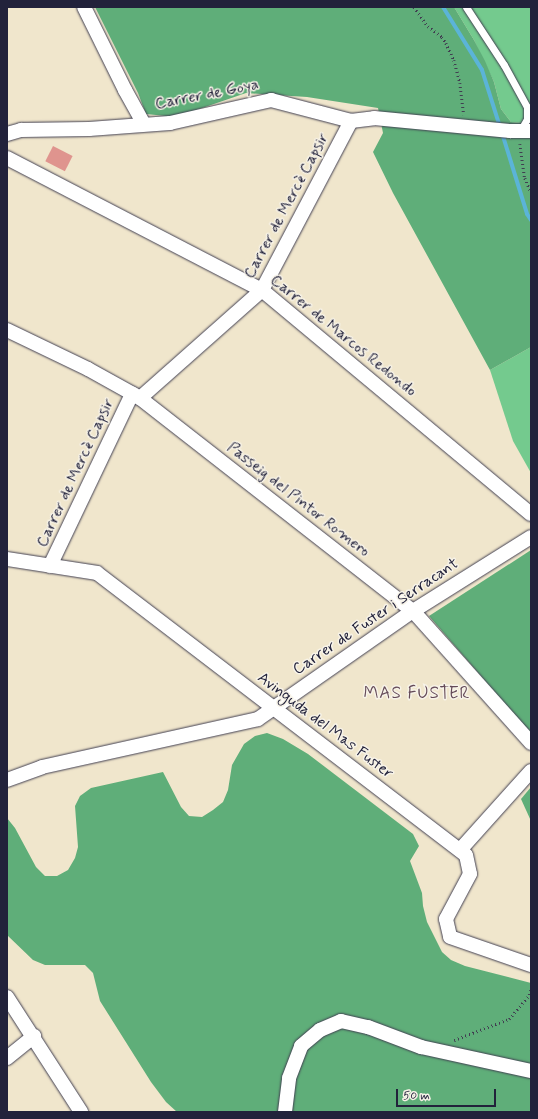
<!DOCTYPE html>
<html>
<head>
<meta charset="utf-8">
<style>
	body { margin:0 }
	#map { position:relative; width:538px; height:1119px; overflow:hidden; background:#f0e6cc; font-family:Mynerve,sans-serif }
	div>[style] { position:absolute }
	.green>* { inset:0; background:#74ca8e }
	.forest>* { inset:0; background:#5fae79 }
	.stream>* { height:4px; margin:-2px; padding:0 2px; transform-origin:2px; border-radius:2px; background:#5bb4d8 }
	.building>* { inset:0; background:#df948e; transform-origin:0 0 }
	.path>* { height:2.5px; margin-top:-1.25px; transform-origin:0; background:repeating-linear-gradient(90deg,#413f51 0 1px,transparent 0 4px) }
	.roads { filter:drop-shadow(0 0 1px #413f51) drop-shadow(0 0 1px #413f51) }
	.lane>* { height:7px; margin:-3.5px; padding:0 3.5px; transform-origin:3.5px; border-radius:3.5px; background:#fff }
	.street>* { height:14px; margin:-7px; padding:0 7px; transform-origin:7px; border-radius:7px; background:#fff }
	span { translate:-50% -50%; white-space:nowrap; text-align:center; line-height:1.15; -webkit-text-stroke:3px #f7f3e8; paint-order:stroke }
	.street-label { font-size:16px; color:#22223b }
	.neighbourhood-label { font-size:17px; color:#644a58; letter-spacing:1px }
	.frame { position:absolute; inset:0; border:8px solid #22223b; pointer-events:none }
	.scale { position:absolute; left:396px; top:1089px; width:100px; height:18px; box-sizing:border-box; border:2px solid #22223b; border-top:0; padding-left:5px; font-size:12px; line-height:14px; white-space:nowrap; color:#22223b; -webkit-text-stroke:3px #f7f3e8; paint-order:stroke }
</style>
</head>
<body>
<div id="map">
	<div class="green">
		<i style="clip-path:polygon(454px 7px,531px 7px,531px 124px,511px 122px,501px 109px,494px 82px,474px 40px)"></i>
		<i style="clip-path:polygon(531px 347px,531px 473px,513px 441px,490px 370px)"></i>
	</div>
	<div class="forest">
		<i style="clip-path:polygon(95px 7px,454px 7px,474px 40px,485px 61px,494px 82px,501px 109px,511px 122px,531px 124px,531px 347px,490px 370px,393px 193px,373px 152px,383px 133px,378px 108px,307px 97px,246px 93px,176px 117px,146px 114px,138px 93px)"></i>
		<i style="clip-path:polygon(531px 550px,531px 734px,429px 616px)"></i>
		<i style="clip-path:polygon(267px 733px,283px 739px,308px 754px,413px 834px,419px 846px,410px 861px,422px 893px,423px 906px,427px 922px,442px 952px,451px 960px,465px 966px,531px 983px,531px 1112px,177px 1112px,166px 1102px,151px 1082px,100px 1001px,93px 973px,85px 965px,45px 965px,33px 960px,7px 935px,7px 818px,15px 828px,36px 867px,45px 876px,57px 876px,68px 870px,75px 858px,78px 847px,75px 806px,80px 796px,91px 788px,163px 772px,181px 807px,189px 816px,202px 817px,213px 810px,223px 802px,228px 790px,232px 765px,244px 744px,255px 736px)"></i>
		<i style="clip-path:polygon(531px 787px,531px 821px,521px 799px)"></i>
	</div>
	<div class="stream">
		<i style="left:443px;top:7px;width:74px;rotate:58.2deg"></i>
		<i style="left:482px;top:70px;width:60px;rotate:72.5deg"></i>
		<i style="left:502px;top:133px;width:85px;rotate:72.8deg"></i>
		<i style="left:527px;top:214px;width:7px;rotate:56deg"></i>
	</div>
	<div class="building">
		<i style="left:53px;top:146px;width:22px;height:17px;rotate:27deg"></i>
	</div>
	<div class="path">
		<i style="left:414px;top:7px;width:24px;rotate:54deg"></i>
		<i style="left:428px;top:26px;width:18px;rotate:38deg"></i>
		<i style="left:442px;top:37px;width:7px;rotate:56deg"></i>
		<i style="left:446px;top:43px;width:19px;rotate:65deg"></i>
		<i style="left:454px;top:60px;width:24px;rotate:75deg"></i>
		<i style="left:460px;top:83px;width:32px;rotate:83deg"></i>
		<i style="left:520px;top:144px;width:34px;rotate:82deg"></i>
		<i style="left:525px;top:178px;width:15px;rotate:67deg"></i>
		<i style="left:454px;top:1040px;width:59px;rotate:-20.9deg"></i>
		<i style="left:509px;top:1019px;width:31px;rotate:-50deg"></i>
		<i style="left:529px;top:995px;width:7px;rotate:-74deg"></i>
	</div>
	<div class="roads">
		<div class="lane">
			<i style="left:466px;top:7px;width:69px;rotate:56.8deg"></i>
			<i style="left:504px;top:65px;width:48px;rotate:61.3deg"></i>
			<i style="left:527px;top:107px;width:12px;rotate:90deg"></i>
			<i style="left:527px;top:119px;width:14px;rotate:120deg"></i>
		</div>
		<div class="street">
			<i style="left:84px;top:7px;width:93px;rotate:63.7deg"></i>
			<i style="left:125px;top:90px;width:39px;rotate:61deg"></i>
			<i style="left:7px;top:134px;width:15px;rotate:-16deg"></i>
			<i style="left:21px;top:130px;width:68px;rotate:-0.8deg"></i>
			<i style="left:89px;top:129px;width:81px;rotate:-4.2deg"></i>
			<i style="left:170px;top:123px;width:104px;rotate:-12.8deg"></i>
			<i style="left:271px;top:100px;width:83px;rotate:14.7deg"></i>
			<i style="left:351px;top:121px;width:23px;rotate:-7deg"></i>
			<i style="left:374px;top:118px;width:137px;rotate:5.5deg"></i>
			<i style="left:510px;top:131px;width:21px"></i>
			<i style="left:7px;top:158px;width:287px;rotate:27.4deg"></i>
			<i style="left:262px;top:290px;width:350px;rotate:39.8deg"></i>
			<i style="left:7px;top:330px;width:90px;rotate:25.7deg"></i>
			<i style="left:88px;top:369px;width:60px;rotate:29.1deg"></i>
			<i style="left:140px;top:398px;width:346px;rotate:38deg"></i>
			<i style="left:413px;top:611px;width:177px;rotate:48.2deg"></i>
			<i style="left:140px;top:398px;width:163px;rotate:-41.5deg"></i>
			<i style="left:262px;top:290px;width:191px;rotate:-62.2deg"></i>
			<i style="left:7px;top:559px;width:91px;rotate:8.8deg"></i>
			<i style="left:97px;top:573px;width:464px;rotate:37.4deg"></i>
			<i style="left:466px;top:855px;width:19px;rotate:78deg"></i>
			<i style="left:470px;top:874px;width:51px;rotate:118.1deg"></i>
			<i style="left:446px;top:919px;width:18px;rotate:77deg"></i>
			<i style="left:450px;top:937px;width:86px;rotate:19.1deg"></i>
			<i style="left:50px;top:566px;width:191px;rotate:-64.5deg"></i>
			<i style="left:7px;top:780px;width:37px;rotate:-20deg"></i>
			<i style="left:42px;top:767px;width:221px;rotate:-12.5deg"></i>
			<i style="left:258px;top:719px;width:189px;rotate:-34.9deg"></i>
			<i style="left:413px;top:611px;width:139px;rotate:-32.1deg"></i>
			<i style="left:460px;top:850px;width:106px;rotate:-48.1deg"></i>
			<i style="left:7px;top:997px;width:137px;rotate:57.2deg"></i>
			<i style="left:7px;top:1058px;width:35px;rotate:-39deg"></i>
			<i style="left:285px;top:1112px;width:34px;rotate:-83deg"></i>
			<i style="left:289px;top:1078px;width:34px;rotate:-69deg"></i>
			<i style="left:301px;top:1046px;width:25px;rotate:-40deg"></i>
			<i style="left:320px;top:1030px;width:23px;rotate:-23deg"></i>
			<i style="left:341px;top:1021px;width:28px;rotate:13deg"></i>
			<i style="left:368px;top:1027px;width:57px;rotate:20.7deg"></i>
			<i style="left:421px;top:1047px;width:113px;rotate:12.3deg"></i>
		</div>
	</div>
	<div class="street-label">
		<span style="left:207px;top:95px;rotate:-11deg">Carrer de Goya</span>
		<span style="left:287px;top:206px;rotate:-62deg">Carrer de Mercè Capsir</span>
		<span style="left:343px;top:336px;rotate:39deg">Carrer de Marcos Redondo</span>
		<span style="left:76px;top:473px;rotate:-65deg">Carrer de Mercè Capsir</span>
		<span style="left:298px;top:500px;rotate:38deg">Passeig del Pintor Romero</span>
		<span style="left:376px;top:617px;rotate:-34deg">Carrer de Fuster i Serracant</span>
		<span style="left:325px;top:726px;rotate:37deg">Avinguda del Mas Fuster</span>
	</div>
	<div class="neighbourhood-label">
		<span style="left:417px;top:694px">MAS FUSTER</span>
	</div>
	<div class="frame"></div>
	<div class="scale">50 m</div>
</div>
</body>
</html>
